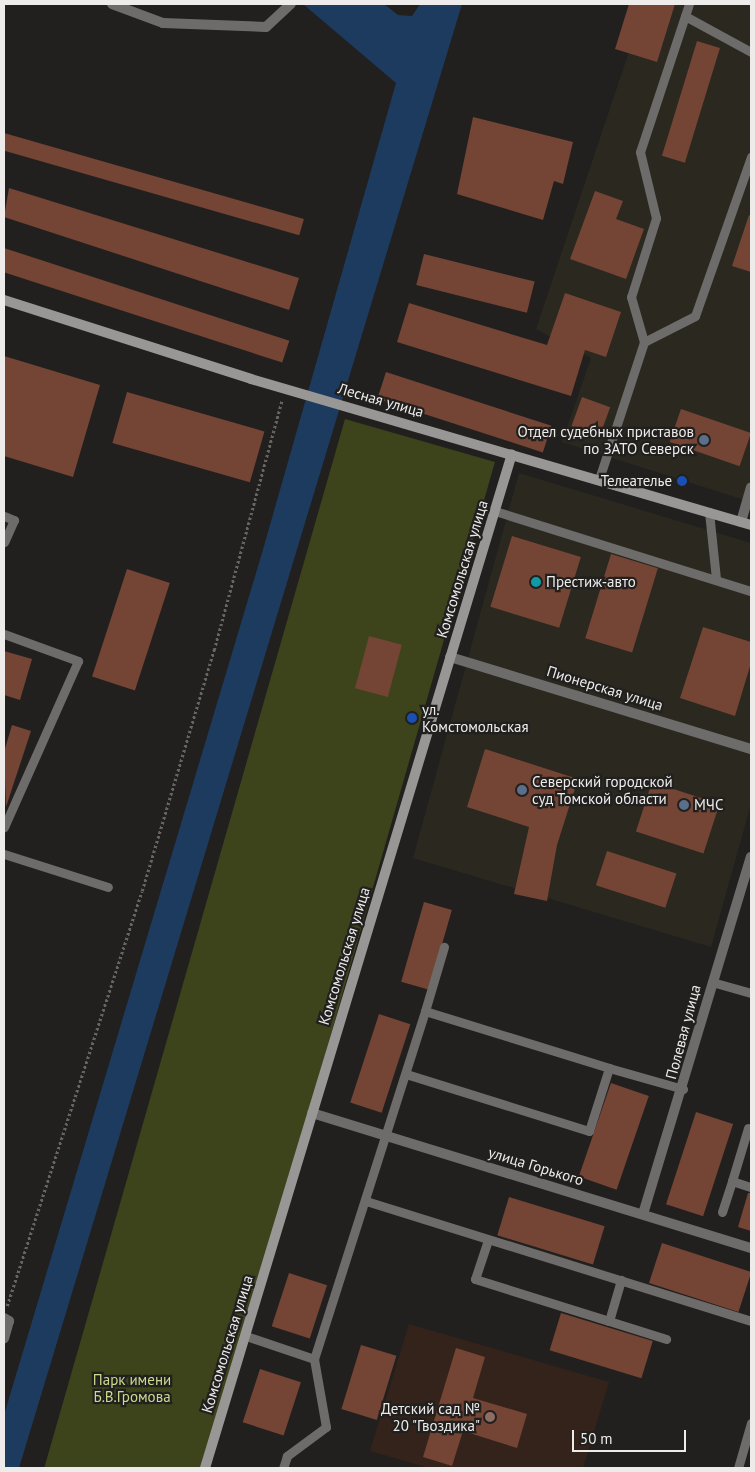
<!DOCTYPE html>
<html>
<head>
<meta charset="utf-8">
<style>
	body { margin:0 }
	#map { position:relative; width:755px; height:1472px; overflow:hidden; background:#21201e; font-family:"PT Sans",sans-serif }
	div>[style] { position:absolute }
	.built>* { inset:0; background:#2b2820 }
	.education>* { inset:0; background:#34231b }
	.green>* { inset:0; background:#3d441b; transform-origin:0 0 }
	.water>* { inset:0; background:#1c3b5e }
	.building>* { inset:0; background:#744434; transform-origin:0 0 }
	.path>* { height:2.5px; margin-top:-1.25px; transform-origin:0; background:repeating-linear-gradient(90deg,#666563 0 2.5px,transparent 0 5px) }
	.service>* { height:9px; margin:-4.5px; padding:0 4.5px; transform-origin:4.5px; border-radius:4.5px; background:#6d6c6b }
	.minor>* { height:10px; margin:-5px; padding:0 5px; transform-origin:5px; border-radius:5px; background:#6d6c6b }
	.secondary>* { height:10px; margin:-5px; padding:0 5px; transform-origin:5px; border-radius:5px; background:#999796 }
	.dots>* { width:14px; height:14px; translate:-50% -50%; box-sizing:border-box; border:2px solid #21201e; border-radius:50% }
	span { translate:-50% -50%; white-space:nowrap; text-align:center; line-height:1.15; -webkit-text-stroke:4.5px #21201e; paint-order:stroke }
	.street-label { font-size:15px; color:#edeceb }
	.poi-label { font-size:15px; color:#edeceb }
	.right { translate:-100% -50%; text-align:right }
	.left { translate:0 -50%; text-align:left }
	.park-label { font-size:15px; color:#cbdb8d }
	.frame { position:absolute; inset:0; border:5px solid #edeceb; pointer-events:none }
	.scale { position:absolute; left:572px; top:1430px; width:114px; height:22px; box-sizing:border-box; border:2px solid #edeceb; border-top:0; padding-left:6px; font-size:15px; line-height:18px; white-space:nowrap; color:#edeceb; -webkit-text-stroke:4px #21201e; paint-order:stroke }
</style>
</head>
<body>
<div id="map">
	<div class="built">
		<i style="clip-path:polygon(645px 4px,751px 4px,751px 502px,562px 442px,591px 358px,536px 329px)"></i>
		<i style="clip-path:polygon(519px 473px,751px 543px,751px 804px,711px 947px,413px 858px)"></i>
	</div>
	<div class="education">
		<i style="clip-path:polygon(409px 1324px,609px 1382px,583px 1468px,429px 1468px,370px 1451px)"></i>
	</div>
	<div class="green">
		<i style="left:345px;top:419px;width:156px;height:1097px;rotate:16deg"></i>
	</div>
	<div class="water">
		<i style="clip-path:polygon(303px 4px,384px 4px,398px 15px,412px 16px,420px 4px,462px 4px,19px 1468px,4px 1468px,4px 1415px,262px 553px,396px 83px)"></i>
	</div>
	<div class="building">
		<i style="clip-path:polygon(629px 4px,675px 4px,657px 62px,615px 49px)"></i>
		<i style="left:697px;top:41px;width:24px;height:120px;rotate:17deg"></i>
		<i style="clip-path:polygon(473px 117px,573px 142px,563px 184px,554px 181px,543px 220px,457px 194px)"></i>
		<i style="left:4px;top:133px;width:312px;height:17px;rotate:16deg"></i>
		<i style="clip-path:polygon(9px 188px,299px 278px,289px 310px,4px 217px)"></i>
		<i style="clip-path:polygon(595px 191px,623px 201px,616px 219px,644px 229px,626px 279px,570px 259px)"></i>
		<i style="clip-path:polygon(749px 215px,751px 216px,751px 272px,732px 266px)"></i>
		<i style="left:4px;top:248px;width:300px;height:23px;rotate:18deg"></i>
		<i style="left:424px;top:254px;width:114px;height:32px;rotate:14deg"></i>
		<i style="clip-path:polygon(565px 293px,621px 312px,606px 357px,585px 350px,571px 396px,397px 342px,409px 303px,547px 345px)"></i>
		<i style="clip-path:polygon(4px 356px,100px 385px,73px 477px,4px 456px)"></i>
		<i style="left:386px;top:372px;width:174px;height:28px;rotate:18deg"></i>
		<i style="left:127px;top:392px;width:143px;height:53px;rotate:16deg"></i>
		<i style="left:582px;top:397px;width:30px;height:31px;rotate:20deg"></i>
		<i style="left:681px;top:409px;width:74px;height:35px;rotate:19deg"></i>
		<i style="left:512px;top:536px;width:72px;height:74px;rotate:17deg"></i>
		<i style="left:611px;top:554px;width:49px;height:88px;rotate:17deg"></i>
		<i style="left:127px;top:569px;width:45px;height:113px;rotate:18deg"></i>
		<i style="clip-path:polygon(703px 627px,751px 642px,751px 663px,735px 716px,680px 698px)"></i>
		<i style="left:369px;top:636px;width:34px;height:54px;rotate:15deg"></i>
		<i style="clip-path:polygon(4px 651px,32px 659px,20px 700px,4px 695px)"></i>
		<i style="clip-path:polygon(12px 725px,31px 731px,6px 807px,4px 752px)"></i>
		<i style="clip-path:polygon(485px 749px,578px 779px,557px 845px,547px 901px,514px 894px,529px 827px,467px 807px)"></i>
		<i style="left:652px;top:782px;width:71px;height:52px;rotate:18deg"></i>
		<i style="left:607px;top:851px;width:73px;height:36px;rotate:18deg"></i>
		<i style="left:424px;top:902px;width:29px;height:83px;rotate:16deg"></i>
		<i style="left:379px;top:1014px;width:33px;height:93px;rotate:18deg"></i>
		<i style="left:611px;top:1083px;width:40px;height:99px;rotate:19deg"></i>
		<i style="left:696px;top:1112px;width:39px;height:97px;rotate:18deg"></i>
		<i style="clip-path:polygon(748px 1193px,751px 1193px,751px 1231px,738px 1227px)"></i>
		<i style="left:509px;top:1197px;width:100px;height:40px;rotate:17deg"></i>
		<i style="left:662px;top:1243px;width:94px;height:42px;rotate:18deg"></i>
		<i style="left:289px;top:1273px;width:40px;height:56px;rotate:18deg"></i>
		<i style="left:561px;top:1313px;width:96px;height:39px;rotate:17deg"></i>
		<i style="left:361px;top:1345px;width:37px;height:67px;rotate:17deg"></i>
		<i style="clip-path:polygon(456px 1348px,485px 1357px,473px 1398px,527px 1414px,517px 1448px,463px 1431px,452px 1466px,423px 1457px)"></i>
		<i style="left:260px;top:1369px;width:43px;height:56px;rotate:18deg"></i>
	</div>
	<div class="path">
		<i style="left:7px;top:1306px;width:436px;rotate:-72deg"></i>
		<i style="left:142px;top:891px;width:252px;rotate:-73.4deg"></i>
		<i style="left:214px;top:650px;width:259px;rotate:-74.8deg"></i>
	</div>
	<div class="service">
		<i style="left:685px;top:16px;width:75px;rotate:28.6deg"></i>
		<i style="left:644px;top:342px;width:47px;rotate:-106.1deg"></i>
		<i style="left:631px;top:297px;width:83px;rotate:-72.4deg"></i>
		<i style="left:656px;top:218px;width:68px;rotate:-103.6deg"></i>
		<i style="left:640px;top:152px;width:156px;rotate:-71.7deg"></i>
		<i style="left:599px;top:479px;width:144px;rotate:-71.8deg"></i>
		<i style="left:644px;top:342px;width:57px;rotate:-27deg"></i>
		<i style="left:695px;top:316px;width:169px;rotate:-70.6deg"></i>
		<i style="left:495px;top:511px;width:268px;rotate:17.4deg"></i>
		<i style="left:709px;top:512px;width:67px;rotate:84deg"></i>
		<i style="left:4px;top:516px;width:11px;rotate:22deg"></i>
		<i style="left:14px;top:520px;width:24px;rotate:114deg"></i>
		<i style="left:4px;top:634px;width:79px;rotate:20deg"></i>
		<i style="left:78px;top:661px;width:182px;rotate:114deg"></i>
		<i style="left:4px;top:854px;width:109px;rotate:17.6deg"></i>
		<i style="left:712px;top:982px;width:41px;rotate:15.8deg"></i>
		<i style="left:425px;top:1011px;width:67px;rotate:-73.5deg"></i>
		<i style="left:609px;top:1068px;width:77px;rotate:15.8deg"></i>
		<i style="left:748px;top:1128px;width:55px;rotate:106.8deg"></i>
		<i style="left:732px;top:1181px;width:20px;rotate:18deg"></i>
		<i style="left:366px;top:1201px;width:403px;rotate:17.3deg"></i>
		<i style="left:722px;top:1212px;width:33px;rotate:-72deg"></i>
		<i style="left:488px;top:1240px;width:41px;rotate:108.4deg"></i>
		<i style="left:475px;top:1279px;width:140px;rotate:17.4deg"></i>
		<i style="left:609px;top:1321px;width:43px;rotate:-73.7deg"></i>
		<i style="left:609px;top:1321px;width:60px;rotate:17.5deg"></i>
		<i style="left:246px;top:1336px;width:72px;rotate:18.7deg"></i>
		<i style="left:314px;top:1359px;width:69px;rotate:80deg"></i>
		<i style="left:326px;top:1427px;width:49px;rotate:143.4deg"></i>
		<i style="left:287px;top:1456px;width:13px;rotate:108deg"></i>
		<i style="left:314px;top:1359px;width:365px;rotate:-72.3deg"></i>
		<i style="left:425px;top:1011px;width:193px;rotate:17.2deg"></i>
		<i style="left:609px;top:1068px;width:66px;rotate:107.6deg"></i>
		<i style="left:589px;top:1131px;width:192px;rotate:-162.7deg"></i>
		<i style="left:738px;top:1468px;width:47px;rotate:-73.9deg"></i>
	</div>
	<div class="minor">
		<i style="left:112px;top:4px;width:54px;rotate:20.4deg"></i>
		<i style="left:163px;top:23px;width:103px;rotate:2.2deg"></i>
		<i style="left:266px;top:27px;width:34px;rotate:-43deg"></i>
		<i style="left:741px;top:522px;width:36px;rotate:-74deg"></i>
		<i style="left:450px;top:657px;width:315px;rotate:17deg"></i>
		<i style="left:312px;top:1113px;width:459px;rotate:17.1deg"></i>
		<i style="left:643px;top:1214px;width:373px;rotate:-73.2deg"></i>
		<i style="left:4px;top:1318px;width:6px;rotate:31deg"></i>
		<i style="left:9px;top:1321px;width:18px;rotate:106deg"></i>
	</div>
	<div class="secondary">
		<i style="left:4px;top:300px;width:259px;rotate:17.7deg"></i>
		<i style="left:251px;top:379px;width:521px;rotate:16.28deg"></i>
		<i style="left:205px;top:1468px;width:1059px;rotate:-73.16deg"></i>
	</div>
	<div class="dots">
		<i style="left:704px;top:440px;background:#5c6f8a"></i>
		<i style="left:682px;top:481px;background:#1a4fb4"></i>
		<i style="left:536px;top:582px;background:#0f9aa8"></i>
		<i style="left:412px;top:718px;background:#1a4fb4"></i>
		<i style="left:522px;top:790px;background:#5c6f8a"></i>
		<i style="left:684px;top:805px;background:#5c6f8a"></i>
		<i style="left:490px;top:1417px;background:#8d6e63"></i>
	</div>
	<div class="street-label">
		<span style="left:381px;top:400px;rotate:16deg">Лесная улица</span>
		<span style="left:462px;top:569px;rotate:-73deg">Комсомольская улица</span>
		<span style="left:605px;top:688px;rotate:17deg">Пионерская улица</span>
		<span style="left:344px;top:956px;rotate:-73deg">Комсомольская улица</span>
		<span style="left:683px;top:1032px;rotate:-75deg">Полевая улица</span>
		<span style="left:536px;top:1166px;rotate:17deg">улица Горького</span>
		<span style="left:227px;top:1344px;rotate:-73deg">Комсомольская улица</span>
	</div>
	<div class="poi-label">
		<span class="right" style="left:694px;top:440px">Отдел судебных приставов<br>по ЗАТО Северск</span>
		<span class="right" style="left:672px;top:481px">Телеателье</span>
		<span class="left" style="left:546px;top:582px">Престиж-авто</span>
		<span class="left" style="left:422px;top:718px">ул.<br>Комстомольская</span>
		<span class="left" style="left:532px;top:790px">Северский городской<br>суд Томской области</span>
		<span class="left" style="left:694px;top:805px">МЧС</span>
		<span class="right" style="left:480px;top:1417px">Детский сад №<br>20 "Гвоздика"</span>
	</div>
	<div class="park-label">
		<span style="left:132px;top:1388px">Парк имени<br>Б.В.Громова</span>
	</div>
	<div class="frame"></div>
	<div class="scale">50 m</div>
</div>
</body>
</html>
